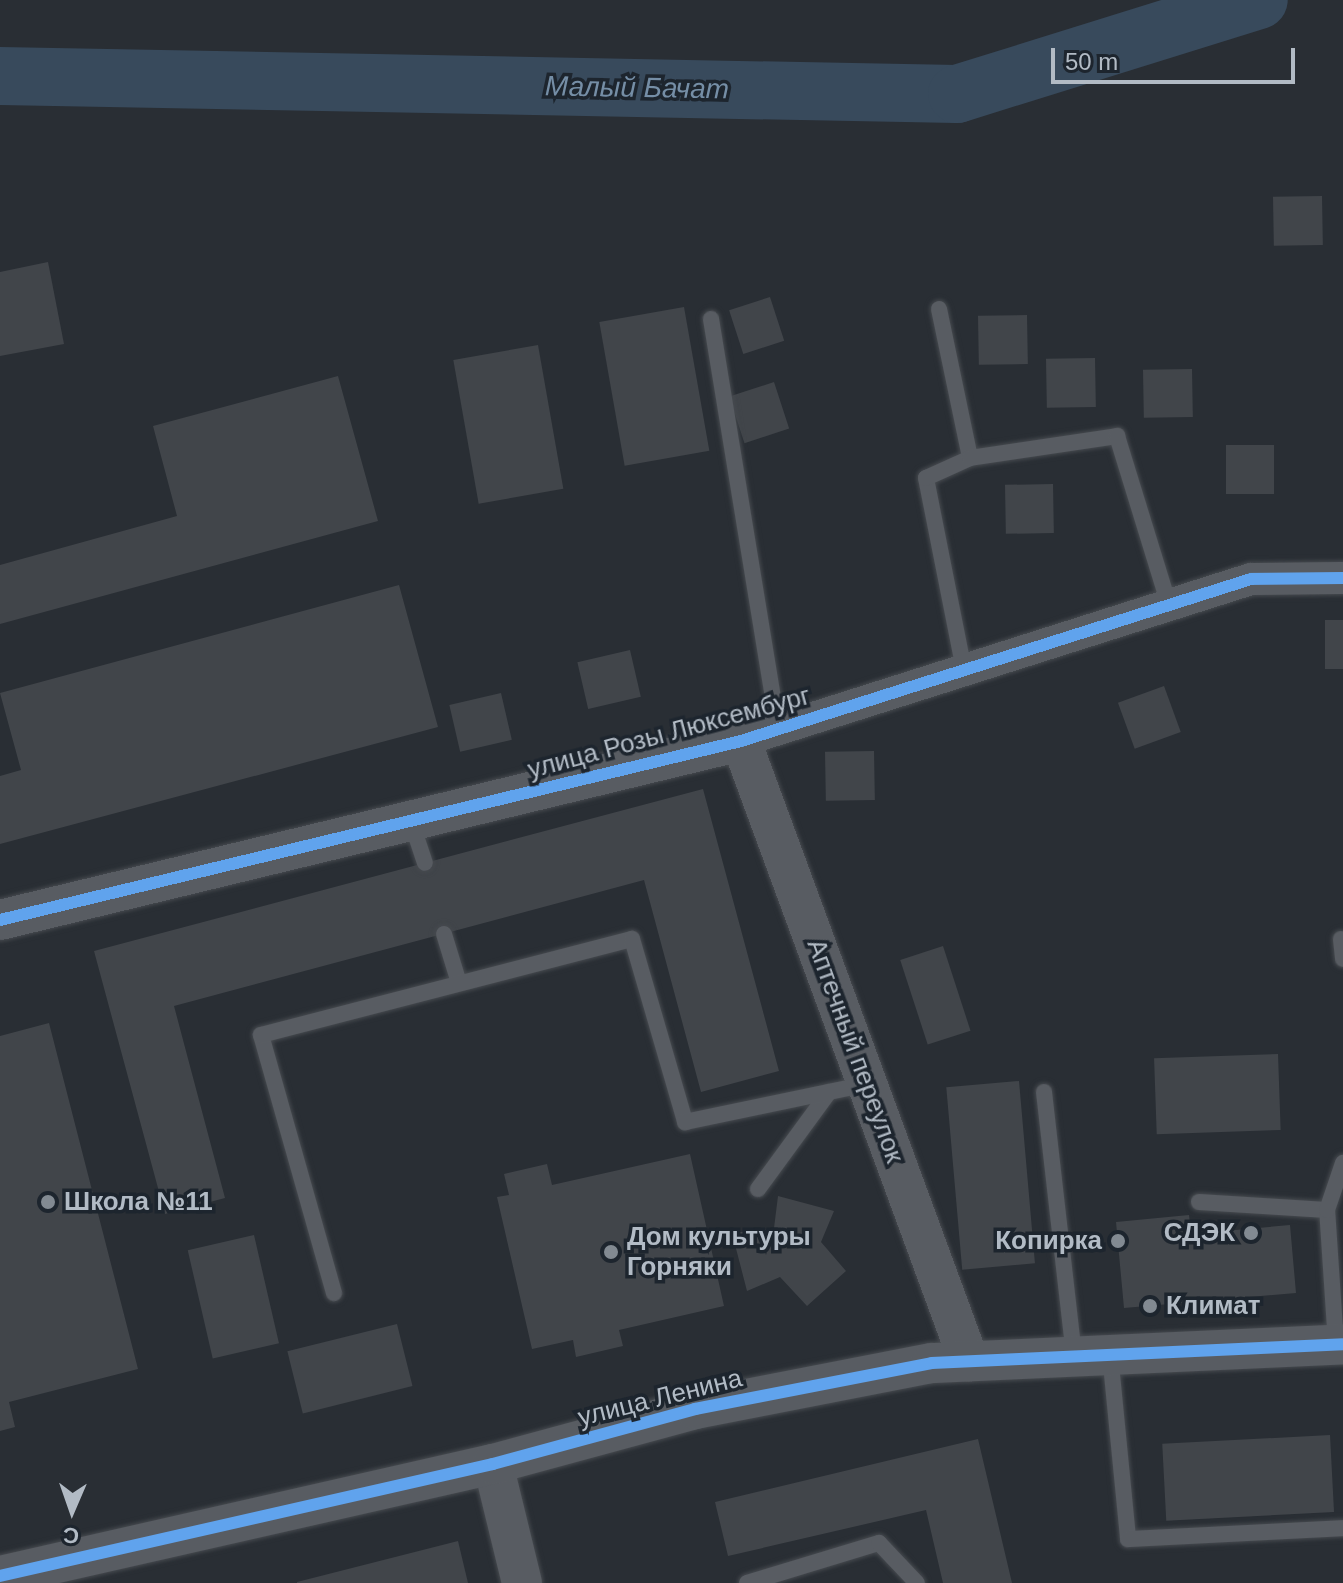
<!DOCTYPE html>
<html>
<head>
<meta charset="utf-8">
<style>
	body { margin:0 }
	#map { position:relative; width:1343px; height:1583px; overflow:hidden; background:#292e34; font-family:Arial,sans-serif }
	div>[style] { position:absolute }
	.river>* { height:58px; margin:-29px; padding:0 29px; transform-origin:29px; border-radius:29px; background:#384a5c }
	.building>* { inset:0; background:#41454a; transform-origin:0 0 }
	.roads { filter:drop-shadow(0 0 2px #464a4f) drop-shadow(0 0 2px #464a4f) }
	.service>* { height:16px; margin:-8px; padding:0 8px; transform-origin:8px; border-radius:8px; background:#585c62 }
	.minor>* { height:32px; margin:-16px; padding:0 16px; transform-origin:16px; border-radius:16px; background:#585c62 }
	.tertiary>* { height:40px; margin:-20px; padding:0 20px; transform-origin:20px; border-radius:20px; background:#585c62 }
	.cycleway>* { height:12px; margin:-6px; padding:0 6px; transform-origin:6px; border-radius:6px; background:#60a3ed }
	.dots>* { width:22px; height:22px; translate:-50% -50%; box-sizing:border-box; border:4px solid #1d252e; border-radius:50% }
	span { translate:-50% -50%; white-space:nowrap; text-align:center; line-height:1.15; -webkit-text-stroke:7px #1d252e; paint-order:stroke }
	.street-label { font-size:26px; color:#b2bbc5 }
	.poi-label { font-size:26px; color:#b2bbc5; font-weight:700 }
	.left { translate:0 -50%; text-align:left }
	.right { translate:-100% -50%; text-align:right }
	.water-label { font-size:28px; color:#758ea6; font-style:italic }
	.north { position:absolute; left:32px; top:1471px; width:80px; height:80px; -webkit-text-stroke:6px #1d252e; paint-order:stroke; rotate:182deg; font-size:22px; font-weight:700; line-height:32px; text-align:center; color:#b2bbc5 }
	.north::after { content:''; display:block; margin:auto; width:28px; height:36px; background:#b2bbc5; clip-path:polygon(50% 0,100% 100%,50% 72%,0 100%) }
	.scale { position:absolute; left:1051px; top:48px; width:244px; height:36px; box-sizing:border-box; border:4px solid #b2bbc5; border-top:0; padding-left:10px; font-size:24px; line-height:28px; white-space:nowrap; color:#b2bbc5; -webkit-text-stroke:6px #1d252e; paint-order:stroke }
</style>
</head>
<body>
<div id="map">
	<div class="river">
		<i style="left:0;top:76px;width:957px;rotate:1.08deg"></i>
		<i style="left:957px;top:94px;width:316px;rotate:-17.3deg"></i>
	</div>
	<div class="building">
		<i style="left:1322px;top:196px;width:49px;height:49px;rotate:89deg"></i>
		<i style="clip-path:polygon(48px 262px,64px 344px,0 356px,0 272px)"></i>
		<i style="left:770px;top:297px;width:46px;height:43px;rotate:72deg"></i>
		<i style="left:684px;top:307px;width:146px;height:86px;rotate:80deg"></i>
		<i style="left:1027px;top:315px;width:49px;height:49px;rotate:89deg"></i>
		<i style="left:538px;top:345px;width:146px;height:86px;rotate:80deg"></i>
		<i style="left:1095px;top:358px;width:49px;height:49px;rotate:89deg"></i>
		<i style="left:1192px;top:369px;width:48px;height:49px;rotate:89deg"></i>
		<i style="clip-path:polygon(338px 376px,378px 521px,0 624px,0 565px,177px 516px,153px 426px)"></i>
		<i style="left:774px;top:382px;width:49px;height:47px;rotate:72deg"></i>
		<i style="left:1226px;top:445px;width:48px;height:49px"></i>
		<i style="left:1053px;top:484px;width:49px;height:48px;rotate:89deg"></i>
		<i style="clip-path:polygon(399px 585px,438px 727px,0 844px,0 776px,21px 770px,0 693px)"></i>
		<i style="left:1325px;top:620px;width:18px;height:49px"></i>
		<i style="left:630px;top:650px;width:48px;height:54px;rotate:77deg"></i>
		<i style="left:1164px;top:686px;width:49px;height:49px;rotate:70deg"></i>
		<i style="left:501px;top:693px;width:48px;height:53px;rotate:77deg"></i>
		<i style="left:874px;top:751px;width:49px;height:49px;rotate:89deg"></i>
		<i style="clip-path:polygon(703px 789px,779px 1071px,701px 1092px,644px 880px,174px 1006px,225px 1198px,165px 1214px,94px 951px)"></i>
		<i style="left:943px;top:946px;width:89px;height:45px;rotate:72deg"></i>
		<i style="clip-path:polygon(49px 1023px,138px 1369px,9px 1402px,15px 1427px,0 1431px,0 1036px)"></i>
		<i style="left:1278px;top:1054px;width:76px;height:124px;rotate:88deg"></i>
		<i style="left:1019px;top:1081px;width:183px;height:73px;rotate:85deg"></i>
		<i style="clip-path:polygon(690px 1154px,724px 1306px,619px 1330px,623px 1346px,576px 1357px,573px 1340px,532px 1349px,497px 1197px,509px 1195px,504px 1174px,547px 1164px,552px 1185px)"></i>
		<i style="clip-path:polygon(778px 1196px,834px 1211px,821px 1242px,846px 1271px,807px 1306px,780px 1277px,747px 1291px,732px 1233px,774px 1228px)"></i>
		<i style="clip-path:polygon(1189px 1215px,1191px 1234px,1290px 1225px,1296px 1293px,1124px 1308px,1116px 1222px)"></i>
		<i style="left:254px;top:1235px;width:111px;height:68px;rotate:77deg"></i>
		<i style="left:397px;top:1324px;width:64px;height:113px;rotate:76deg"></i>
		<i style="left:1330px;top:1435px;width:77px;height:168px;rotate:87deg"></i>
		<i style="clip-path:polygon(978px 1439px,1012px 1583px,943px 1583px,926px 1510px,728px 1556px,715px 1502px)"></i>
		<i style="clip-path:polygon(458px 1541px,468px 1583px,297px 1583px,297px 1582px)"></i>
	</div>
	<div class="roads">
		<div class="service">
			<i style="left:939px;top:309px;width:152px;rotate:78.2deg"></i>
			<i style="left:711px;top:319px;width:415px;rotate:80.7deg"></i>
			<i style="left:964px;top:670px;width:196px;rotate:-101.2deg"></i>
			<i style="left:926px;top:478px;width:48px;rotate:-24.4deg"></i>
			<i style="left:970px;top:458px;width:149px;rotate:-8.5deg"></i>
			<i style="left:1117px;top:436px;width:177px;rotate:72.9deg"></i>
			<i style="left:411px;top:821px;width:44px;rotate:71.6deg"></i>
			<i style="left:444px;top:934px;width:51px;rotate:73deg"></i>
			<i style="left:1341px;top:939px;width:20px;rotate:84deg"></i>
			<i style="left:1044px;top:1092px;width:266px;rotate:83.5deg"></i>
			<i style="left:758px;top:1189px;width:120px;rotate:-53.8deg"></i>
			<i style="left:1199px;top:1202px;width:128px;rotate:3.6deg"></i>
			<i style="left:334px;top:1293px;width:268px;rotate:-105.8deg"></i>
			<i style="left:261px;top:1035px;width:383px;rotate:-14.5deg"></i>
			<i style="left:632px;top:939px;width:191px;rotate:73.8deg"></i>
			<i style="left:685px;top:1122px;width:186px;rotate:-11.8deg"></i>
			<i style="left:1336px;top:1344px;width:134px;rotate:-93.8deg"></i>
			<i style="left:1327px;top:1210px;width:50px;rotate:-71.2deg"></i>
			<i style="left:1110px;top:1354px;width:186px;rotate:84.4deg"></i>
			<i style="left:1128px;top:1539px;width:215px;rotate:-2.9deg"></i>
			<i style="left:747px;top:1583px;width:138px;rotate:-16.9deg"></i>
			<i style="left:879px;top:1543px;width:55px;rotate:46.5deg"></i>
		</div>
		<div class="minor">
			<i style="left:741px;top:741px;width:535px;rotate:-17.62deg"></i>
			<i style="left:1251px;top:579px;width:92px;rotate:-0.6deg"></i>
		</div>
		<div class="tertiary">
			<i style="left:0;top:920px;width:762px;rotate:-13.58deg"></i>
			<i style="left:741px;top:741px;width:661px;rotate:69.81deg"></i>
			<i style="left:493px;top:1464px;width:122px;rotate:76.3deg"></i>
			<i style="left:0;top:1576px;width:506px;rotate:-12.8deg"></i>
			<i style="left:493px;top:1464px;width:209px;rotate:-15.2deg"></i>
			<i style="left:695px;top:1409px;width:241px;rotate:-11deg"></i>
			<i style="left:932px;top:1363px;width:411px;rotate:-2.6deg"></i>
		</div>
	</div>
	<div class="cycleway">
		<i style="left:0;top:920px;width:762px;rotate:-13.58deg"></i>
		<i style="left:741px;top:741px;width:535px;rotate:-17.62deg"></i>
		<i style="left:1251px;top:579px;width:92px;rotate:-0.6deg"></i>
		<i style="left:0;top:1576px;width:506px;rotate:-12.8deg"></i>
		<i style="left:493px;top:1464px;width:209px;rotate:-15.2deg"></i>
		<i style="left:695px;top:1409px;width:241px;rotate:-11deg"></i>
		<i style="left:932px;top:1363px;width:411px;rotate:-2.6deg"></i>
	</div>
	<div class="dots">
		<i style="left:48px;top:1202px;background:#828a92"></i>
		<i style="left:1251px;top:1233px;background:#828a92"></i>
		<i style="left:1118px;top:1241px;background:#828a92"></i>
		<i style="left:611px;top:1252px;background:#828a92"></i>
		<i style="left:1150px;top:1306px;background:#828a92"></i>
	</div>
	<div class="street-label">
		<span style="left:669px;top:733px;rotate:-15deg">улица Розы Люксембург</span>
		<span style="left:855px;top:1051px;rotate:70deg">Аптечный переулок</span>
		<span style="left:660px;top:1398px;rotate:-14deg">улица Ленина</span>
	</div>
	<div class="poi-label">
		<span class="left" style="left:64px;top:1202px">Школа №11</span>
		<span class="right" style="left:1235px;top:1233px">СДЭК</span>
		<span class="left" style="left:627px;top:1252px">Дом культуры<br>Горняки</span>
		<span class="right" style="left:1102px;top:1241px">Копирка</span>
		<span class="left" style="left:1166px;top:1306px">Климат</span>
	</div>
	<div class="water-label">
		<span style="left:637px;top:88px;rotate:1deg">Малый Бачат</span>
	</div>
	<div class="north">С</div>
	<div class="scale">50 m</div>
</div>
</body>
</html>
